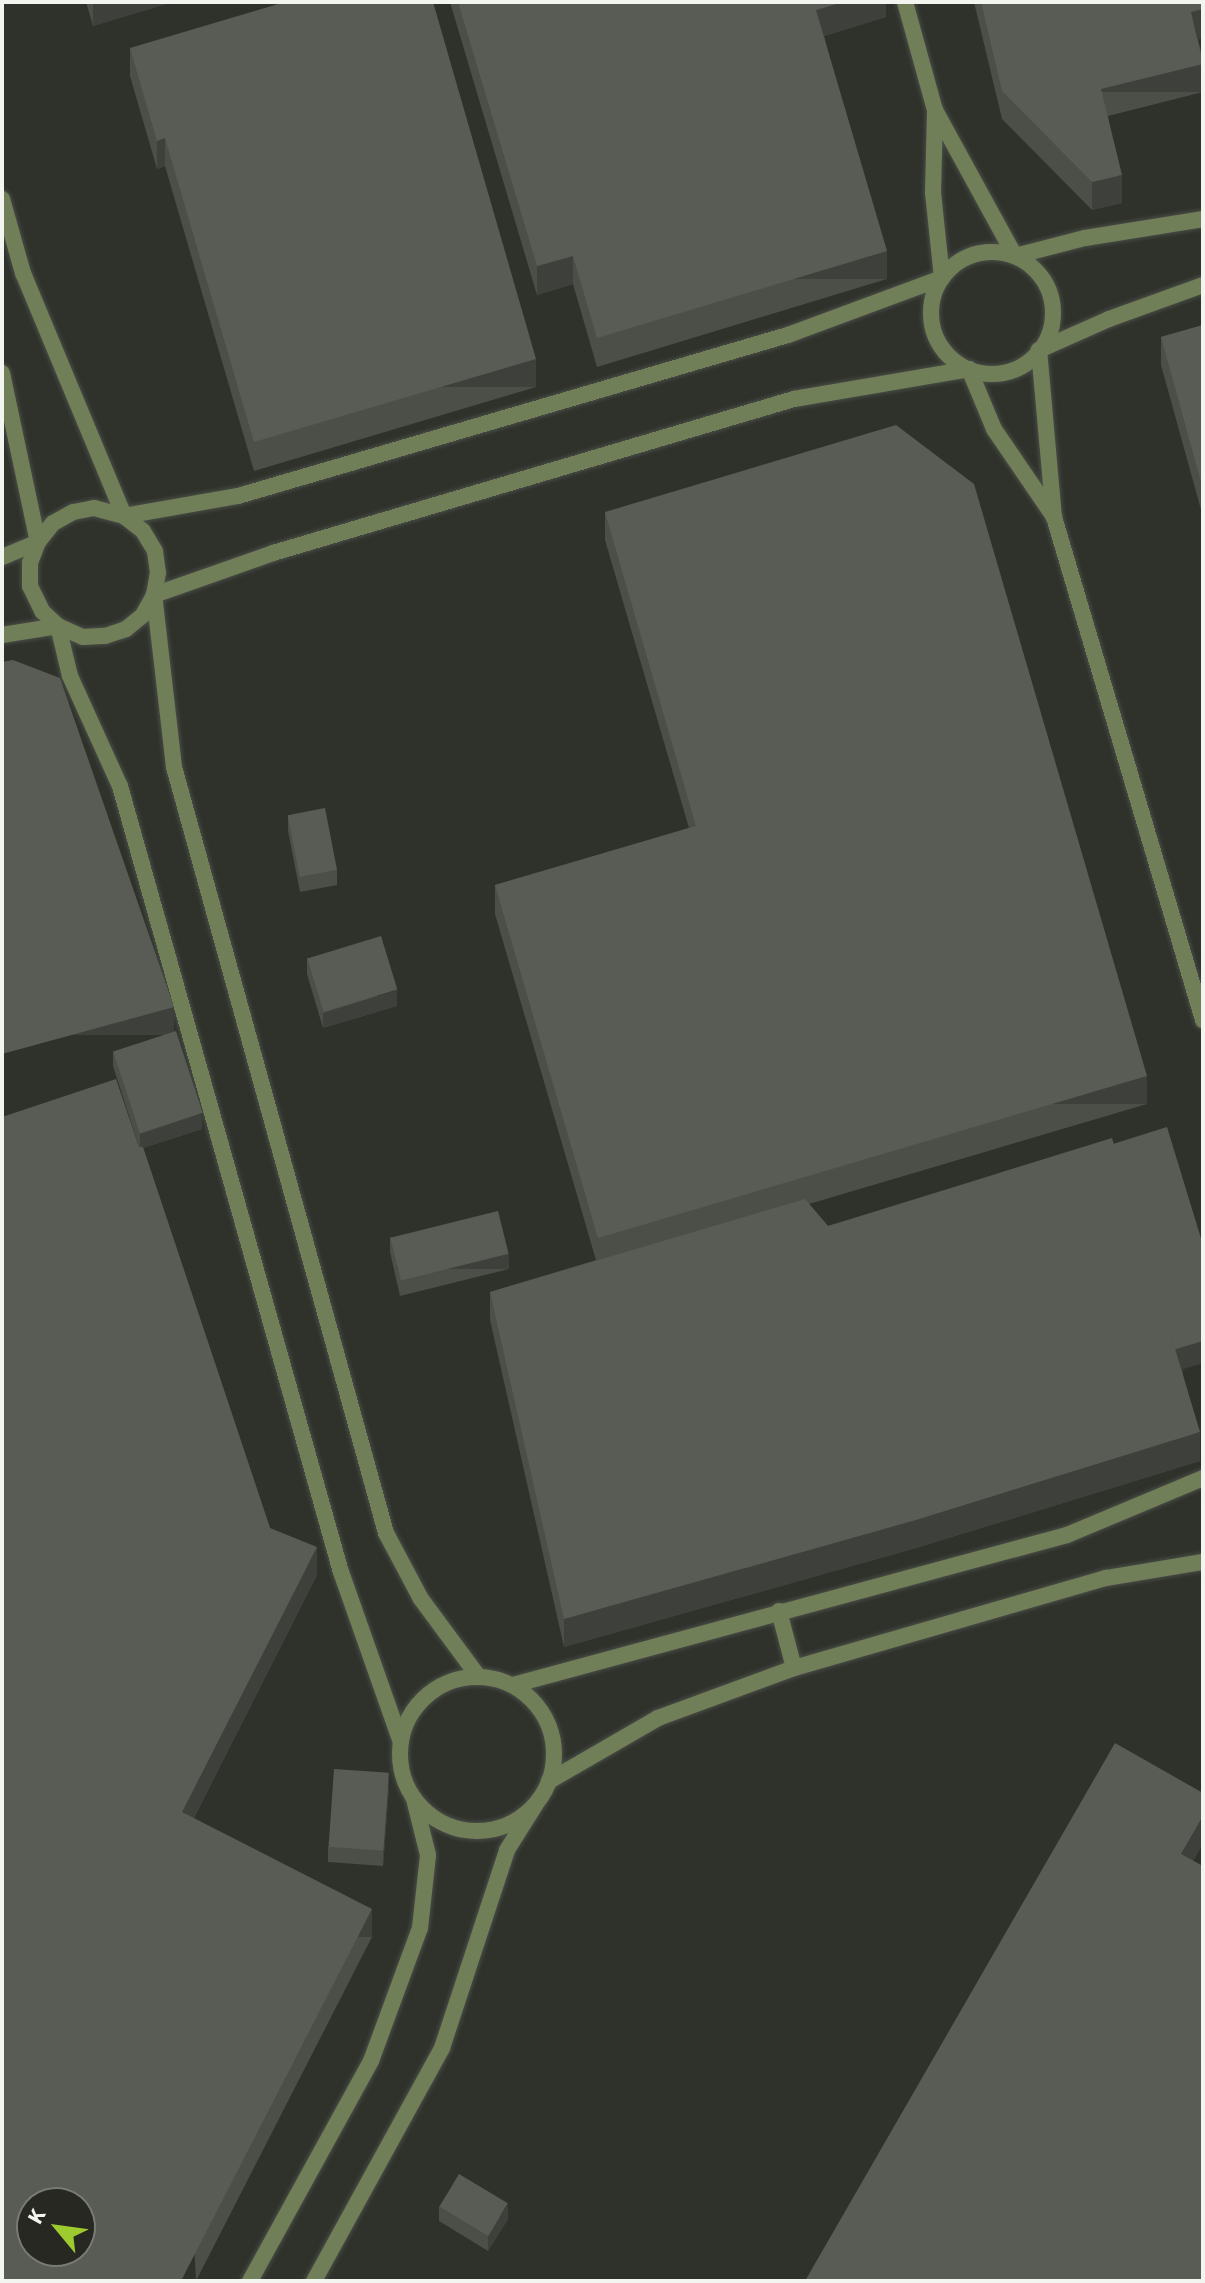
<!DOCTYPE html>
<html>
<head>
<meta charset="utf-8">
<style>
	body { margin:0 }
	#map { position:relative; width:1205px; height:2283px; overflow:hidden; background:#2f322b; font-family:"Source Sans 3",sans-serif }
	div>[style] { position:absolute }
	.roads { filter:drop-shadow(0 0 2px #4a4d47) drop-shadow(0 0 2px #4a4d47) }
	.street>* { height:16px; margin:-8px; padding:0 8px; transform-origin:8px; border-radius:8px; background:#717f58 }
	.street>.ring { margin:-8px; padding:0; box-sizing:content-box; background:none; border:16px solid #717f58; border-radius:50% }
	.wall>* { inset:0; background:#4c4f48 }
	.shaded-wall>* { inset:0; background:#3e403b; transform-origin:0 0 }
	.building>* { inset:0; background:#585c54; transform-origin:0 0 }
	span { translate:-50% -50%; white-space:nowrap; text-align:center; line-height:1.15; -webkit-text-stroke:7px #262821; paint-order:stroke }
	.frame { position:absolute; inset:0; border:4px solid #f3f5f0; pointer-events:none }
	.north { position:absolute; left:16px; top:2187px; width:80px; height:80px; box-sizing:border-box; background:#262821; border:2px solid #787a74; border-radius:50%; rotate:299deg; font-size:22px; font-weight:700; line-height:32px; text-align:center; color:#f3f5f0 }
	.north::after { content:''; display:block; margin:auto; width:28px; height:36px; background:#9dca2f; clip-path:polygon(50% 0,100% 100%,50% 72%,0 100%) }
</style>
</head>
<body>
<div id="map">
	<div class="roads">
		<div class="street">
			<i style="left:905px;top:2px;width:112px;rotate:74.5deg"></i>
			<i style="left:935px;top:110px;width:166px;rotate:61.3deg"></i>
			<i style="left:1015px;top:256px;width:72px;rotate:-14.4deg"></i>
			<i style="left:1085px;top:238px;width:120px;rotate:-9.1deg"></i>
			<i style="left:2px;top:199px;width:77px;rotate:74.2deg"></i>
			<i style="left:23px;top:273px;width:263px;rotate:67.4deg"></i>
			<i style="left:124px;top:516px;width:116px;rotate:-10deg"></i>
			<i style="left:238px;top:496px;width:573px;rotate:-16.32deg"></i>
			<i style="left:788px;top:335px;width:164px;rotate:-20.3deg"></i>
			<i style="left:942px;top:278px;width:85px;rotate:-96deg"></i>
			<i style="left:933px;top:193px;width:83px;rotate:-88.6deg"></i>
			<i class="ring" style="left:931px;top:252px;width:106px;height:106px"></i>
			<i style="left:1203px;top:285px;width:100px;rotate:160.1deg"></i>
			<i style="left:1109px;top:319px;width:77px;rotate:156.1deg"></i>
			<i style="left:1039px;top:350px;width:168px;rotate:84.9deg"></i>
			<i style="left:1054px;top:517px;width:525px;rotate:73.5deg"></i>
			<i style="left:2px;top:373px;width:173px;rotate:78deg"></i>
			<i style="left:38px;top:542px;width:22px;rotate:111deg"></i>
			<i style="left:30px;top:563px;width:23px;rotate:90deg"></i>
			<i style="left:30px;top:586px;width:28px;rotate:64deg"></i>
			<i style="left:42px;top:611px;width:22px;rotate:43deg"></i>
			<i style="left:58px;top:626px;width:27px;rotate:24deg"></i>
			<i style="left:83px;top:637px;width:22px;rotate:-3deg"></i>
			<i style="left:105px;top:636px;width:22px;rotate:-18deg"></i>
			<i style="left:126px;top:629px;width:22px;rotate:-39deg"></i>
			<i style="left:143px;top:615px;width:23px;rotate:-61deg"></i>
			<i style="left:154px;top:595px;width:22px;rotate:-80deg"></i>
			<i style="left:158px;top:573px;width:22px;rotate:-98deg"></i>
			<i style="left:155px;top:551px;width:23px;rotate:-121deg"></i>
			<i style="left:143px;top:531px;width:24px;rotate:-142deg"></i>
			<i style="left:124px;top:516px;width:31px;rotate:-165deg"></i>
			<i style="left:94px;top:508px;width:21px;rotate:169deg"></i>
			<i style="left:73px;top:512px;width:23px;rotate:151deg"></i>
			<i style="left:53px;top:523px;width:24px;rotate:128deg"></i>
			<i style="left:38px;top:542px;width:39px;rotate:157deg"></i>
			<i style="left:2px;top:635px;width:57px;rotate:-9.1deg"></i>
			<i style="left:58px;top:626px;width:51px;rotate:76.5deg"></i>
			<i style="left:70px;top:676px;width:121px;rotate:65.6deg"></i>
			<i style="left:120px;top:786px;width:816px;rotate:74.3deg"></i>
			<i style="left:341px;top:1572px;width:180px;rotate:70.6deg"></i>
			<i style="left:779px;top:1611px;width:59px;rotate:75.3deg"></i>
			<i style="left:478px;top:1676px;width:96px;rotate:-126.5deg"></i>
			<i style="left:421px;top:1599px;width:75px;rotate:-117.9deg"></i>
			<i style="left:386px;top:1533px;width:795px;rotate:-105.47deg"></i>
			<i style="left:174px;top:767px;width:173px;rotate:-96.6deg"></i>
			<i style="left:154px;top:595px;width:126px;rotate:-19.4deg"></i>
			<i style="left:273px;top:553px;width:543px;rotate:-16.47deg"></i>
			<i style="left:794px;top:399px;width:178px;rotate:-9.7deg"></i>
			<i style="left:969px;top:369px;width:65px;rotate:67.4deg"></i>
			<i style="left:994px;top:429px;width:107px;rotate:55.7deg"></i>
			<i class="ring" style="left:400px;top:1677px;width:138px;height:138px"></i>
			<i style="left:513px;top:1685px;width:574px;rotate:-15.15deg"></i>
			<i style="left:1067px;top:1535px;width:147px;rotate:-22.7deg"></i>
			<i style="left:549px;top:1781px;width:126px;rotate:-30deg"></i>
			<i style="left:658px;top:1718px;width:145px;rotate:-20.2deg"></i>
			<i style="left:794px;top:1668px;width:325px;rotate:-16.1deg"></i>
			<i style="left:1106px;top:1578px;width:98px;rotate:-9.4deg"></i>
			<i style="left:250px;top:2281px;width:251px;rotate:-61.2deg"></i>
			<i style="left:371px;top:2061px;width:142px;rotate:-69.8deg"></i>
			<i style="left:420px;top:1928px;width:73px;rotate:-83.7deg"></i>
			<i style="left:428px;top:1855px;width:58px;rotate:-104deg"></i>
			<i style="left:314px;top:2281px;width:266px;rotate:-61.2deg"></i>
			<i style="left:442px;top:2048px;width:208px;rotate:-71.8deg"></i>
			<i style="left:507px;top:1850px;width:54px;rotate:-57.8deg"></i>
		</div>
	</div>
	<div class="wall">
		<i style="clip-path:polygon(86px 2px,173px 2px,93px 26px)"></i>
		<i style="clip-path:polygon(450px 2px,886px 2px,886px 17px,824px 36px,887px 279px,597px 367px,573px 284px,537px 295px)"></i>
		<i style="clip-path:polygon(974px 2px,1203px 2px,1203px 38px,1198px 39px,1203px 60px,1203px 92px,1108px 116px,1122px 203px,1092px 210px,1002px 119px)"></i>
		<i style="clip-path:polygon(130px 48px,536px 387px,254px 471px,165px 166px,157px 169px,130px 76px)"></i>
		<i style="clip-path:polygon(1203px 325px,1203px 517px,1161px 365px,1161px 337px)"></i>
		<i style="clip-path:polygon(605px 512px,1147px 1104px,809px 1204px,828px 1226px,1113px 1144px,1203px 1245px,1203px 1363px,1182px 1369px,1200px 1461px,916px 1548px,564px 1647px,490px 1320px,490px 1292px,596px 1260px,495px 914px,495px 885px,689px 828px,605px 540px)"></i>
		<i style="clip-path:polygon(288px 815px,337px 870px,337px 885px,300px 892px,288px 831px)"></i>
		<i style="clip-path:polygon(307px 958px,397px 1006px,323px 1028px,307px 974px)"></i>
		<i style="clip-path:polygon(174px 1032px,202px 1129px,143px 1148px,270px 1528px,317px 1575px,194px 1818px,372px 1937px,196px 2281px,139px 1147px,113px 1066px,113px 1052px)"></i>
		<i style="clip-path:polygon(390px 1237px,509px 1269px,400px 1296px,390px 1252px)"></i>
		<i style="clip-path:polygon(389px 1788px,383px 1866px,328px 1862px,328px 1847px)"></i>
		<i style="clip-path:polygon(439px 2206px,508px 2219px,488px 2251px,439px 2221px)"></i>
	</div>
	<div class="shaded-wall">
		<i style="clip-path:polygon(93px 2px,173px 2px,93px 26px)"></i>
		<i style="clip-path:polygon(843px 2px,886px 2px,886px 17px,816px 38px,816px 10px)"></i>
		<i style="clip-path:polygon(1203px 9px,1203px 38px,1191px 40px,1191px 12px)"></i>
		<i style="left:1203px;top:64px;width:28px;height:105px;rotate:90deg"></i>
		<i style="clip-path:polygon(165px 138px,165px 166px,157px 169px,157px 141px)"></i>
		<i style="clip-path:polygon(1122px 175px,1122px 203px,1092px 210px,1092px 182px)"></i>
		<i style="left:887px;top:251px;width:28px;height:303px;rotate:90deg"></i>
		<i style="clip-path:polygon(573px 256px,573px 284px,537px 295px,537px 266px)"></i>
		<i style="left:536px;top:359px;width:28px;height:294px;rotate:90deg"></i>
		<i style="clip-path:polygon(397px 990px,397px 1006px,323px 1028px,323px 1013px)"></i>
		<i style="left:174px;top:1007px;width:28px;height:178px;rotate:90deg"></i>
		<i style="left:1147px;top:1076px;width:28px;height:572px;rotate:90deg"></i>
		<i style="clip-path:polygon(202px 1113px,202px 1129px,140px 1149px,140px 1134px)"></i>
		<i style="left:509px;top:1254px;width:15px;height:112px;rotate:90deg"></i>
		<i style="clip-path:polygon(1203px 1341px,1203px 1363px,1174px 1372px,1174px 1350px)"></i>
		<i style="clip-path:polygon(1200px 1432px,1200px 1461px,916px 1548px,564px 1647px,564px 1619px)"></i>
		<i style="clip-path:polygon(317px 1547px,317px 1575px,182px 1841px,182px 1812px)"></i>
		<i style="clip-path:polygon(389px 1773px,389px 1788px,383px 1866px,383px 1851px)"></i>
		<i style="clip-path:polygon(1203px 1816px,1203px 1844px,1181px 1882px,1181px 1854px)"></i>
		<i style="left:372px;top:1909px;width:28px;height:418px;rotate:90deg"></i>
		<i style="clip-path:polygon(508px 2204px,508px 2219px,488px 2251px,488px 2236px)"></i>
	</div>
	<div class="building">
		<i style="clip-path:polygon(285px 2px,433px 2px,536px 359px,254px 442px,165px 138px,157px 141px,130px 48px)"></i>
		<i style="clip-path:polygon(458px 2px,843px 2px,816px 10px,887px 251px,597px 338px,573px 256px,537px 266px)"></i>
		<i style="clip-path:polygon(981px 2px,1203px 2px,1203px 9px,1191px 12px,1203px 64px,1101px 89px,1122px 175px,1092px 182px,1002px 91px)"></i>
		<i style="clip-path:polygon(1203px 325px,1203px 489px,1161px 337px)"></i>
		<i style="clip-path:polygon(896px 425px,974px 484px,1147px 1076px,598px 1238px,495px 885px,696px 826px,605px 512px)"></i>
		<i style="clip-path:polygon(13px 660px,60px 678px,174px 1007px,2px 1054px,2px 662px)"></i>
		<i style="left:325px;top:808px;width:63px;height:38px;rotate:79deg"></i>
		<i style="left:381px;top:936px;width:56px;height:77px;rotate:73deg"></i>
		<i style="left:176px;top:1031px;width:86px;height:66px;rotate:72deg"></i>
		<i style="clip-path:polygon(evenodd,116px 1079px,139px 1147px,143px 1147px,270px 1528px,317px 1547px,182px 1812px,372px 1909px,181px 2281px,2px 2281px,2px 1117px,116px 1079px,32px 2203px,80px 2203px,80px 2251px,32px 2251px,32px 2203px)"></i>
		<i style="clip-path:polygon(1167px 1127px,1203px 1245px,1203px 1341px,1175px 1349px,1113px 1144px)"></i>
		<i style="clip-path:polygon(1112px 1138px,1200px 1432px,916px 1520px,564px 1619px,490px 1292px,805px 1199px,828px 1226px)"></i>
		<i style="left:498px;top:1211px;width:44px;height:111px;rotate:76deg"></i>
		<i style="clip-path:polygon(1115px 1743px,1203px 1793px,1203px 1816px,1181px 1854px,1203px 1866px,1203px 2281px,805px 2281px)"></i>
		<i style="left:334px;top:1769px;width:55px;height:78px;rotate:4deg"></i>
		<i style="left:459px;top:2174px;width:57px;height:38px;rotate:31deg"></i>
	</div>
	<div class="frame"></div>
	<div class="north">K</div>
</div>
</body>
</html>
